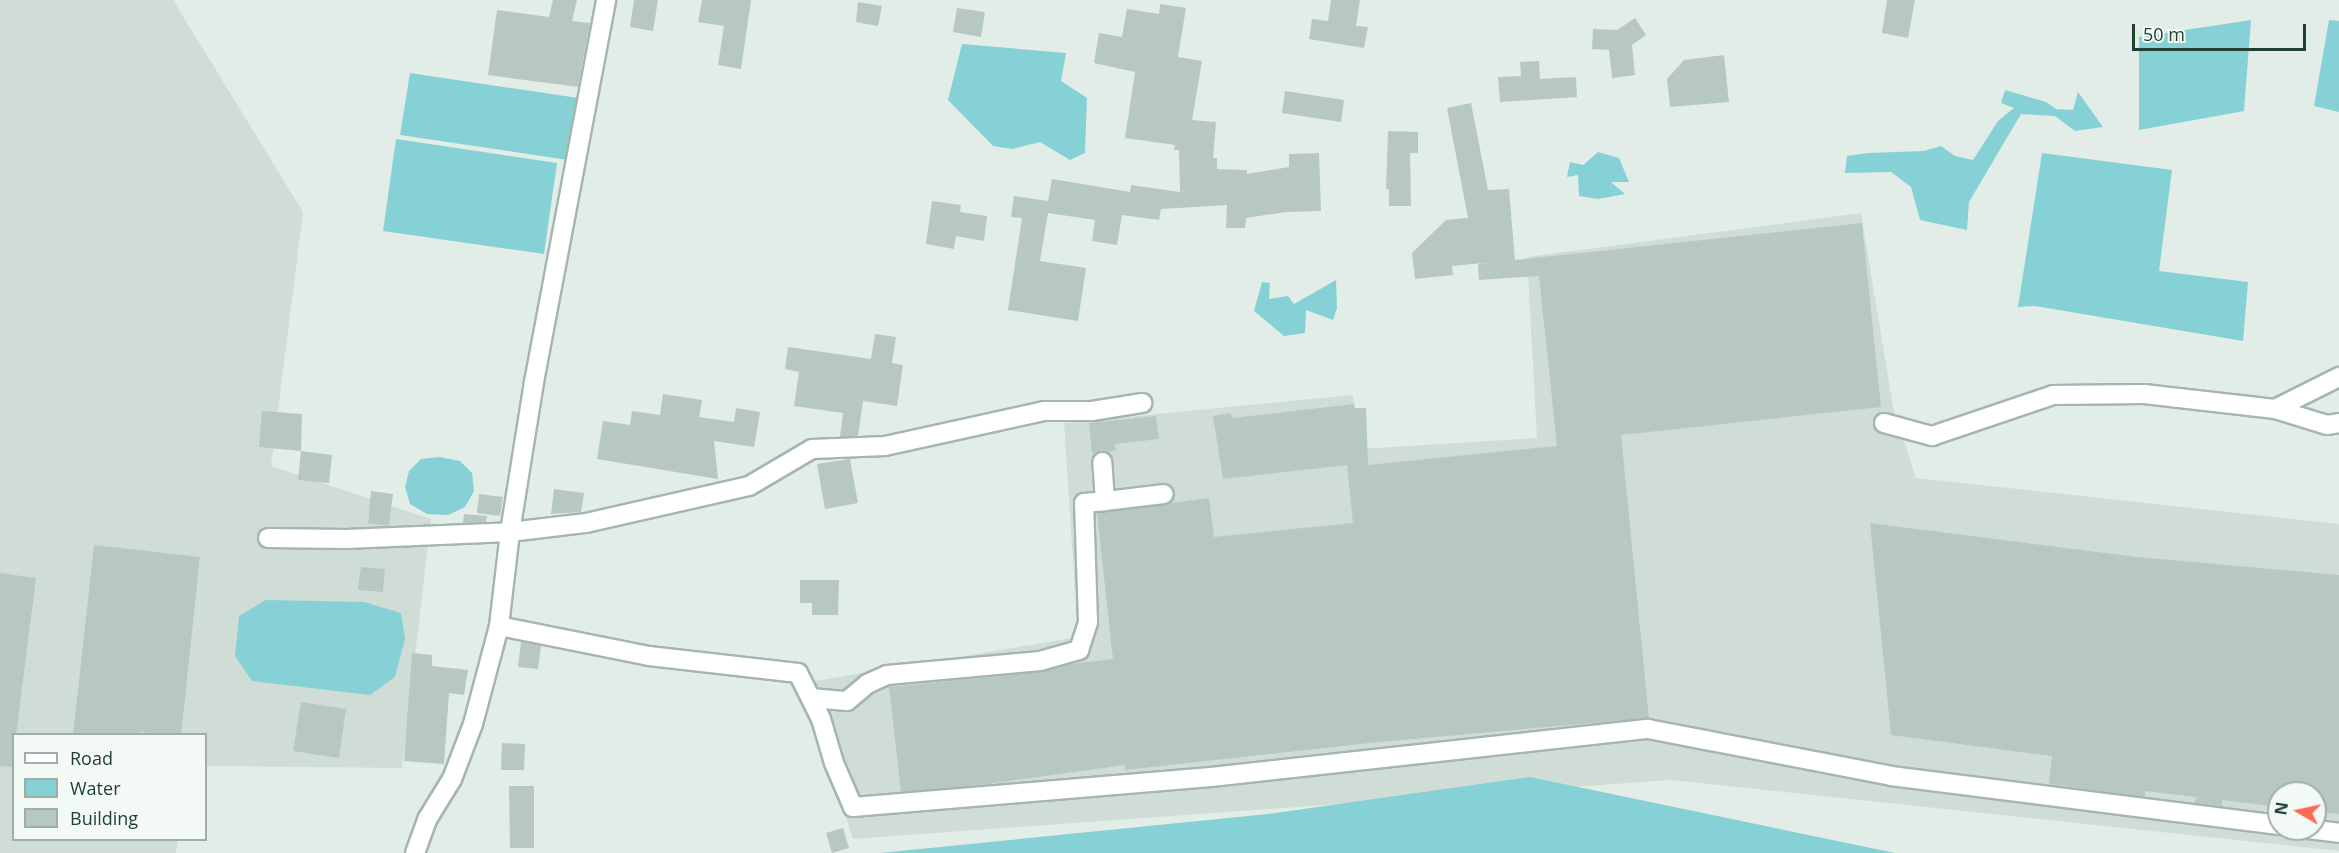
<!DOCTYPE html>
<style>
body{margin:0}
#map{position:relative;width:2339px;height:853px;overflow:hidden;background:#e2ede7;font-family:"Open Sans",sans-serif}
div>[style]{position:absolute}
.built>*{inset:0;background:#d0ddd6}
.water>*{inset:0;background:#86d1d6}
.building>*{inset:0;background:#b7c8c0}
.roads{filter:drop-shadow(2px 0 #a4b6ae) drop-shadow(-2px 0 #a4b6ae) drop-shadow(0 2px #a4b6ae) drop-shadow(0 -2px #a4b6ae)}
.minor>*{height:18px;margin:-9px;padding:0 9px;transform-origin:9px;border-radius:9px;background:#fff}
.secondary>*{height:18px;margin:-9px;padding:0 9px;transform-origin:9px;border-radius:9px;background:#fff}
span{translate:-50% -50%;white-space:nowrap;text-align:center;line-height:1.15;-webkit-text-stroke:4.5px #f3f9f5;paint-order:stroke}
.legend{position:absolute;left:12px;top:733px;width:195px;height:108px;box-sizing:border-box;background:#f3f9f5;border:2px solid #9fafa8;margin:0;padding:8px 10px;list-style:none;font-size:18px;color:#204034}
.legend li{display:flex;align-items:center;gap:12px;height:30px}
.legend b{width:30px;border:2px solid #9fafa8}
.north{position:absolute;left:2267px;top:781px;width:60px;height:60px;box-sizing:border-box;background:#f3f9f5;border:2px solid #9fafa8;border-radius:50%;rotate:279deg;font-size:16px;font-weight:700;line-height:24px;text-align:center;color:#204034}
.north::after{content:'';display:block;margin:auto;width:21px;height:27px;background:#fc6b51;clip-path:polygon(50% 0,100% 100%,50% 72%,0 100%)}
.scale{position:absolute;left:2132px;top:24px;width:174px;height:27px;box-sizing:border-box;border:3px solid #204034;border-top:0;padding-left:8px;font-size:18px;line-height:21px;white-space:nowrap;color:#204034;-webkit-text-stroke:4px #f3f9f5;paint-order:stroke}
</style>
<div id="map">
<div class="built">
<div style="clip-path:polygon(0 0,173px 0,303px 212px,271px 466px,431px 519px,402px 768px,206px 766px,206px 734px,14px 734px,14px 840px,178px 840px,176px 853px,0 853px)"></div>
<div style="clip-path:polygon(evenodd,1861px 213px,1893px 407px,1916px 478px,2339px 524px,2339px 851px,1671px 780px,853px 839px,803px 683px,1078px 637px,1064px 423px,1353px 395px,1360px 449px,1537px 438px,1527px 257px,1861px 213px,2279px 793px,2315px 793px,2315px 829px,2279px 829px,2279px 793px)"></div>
</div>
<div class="water">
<div style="clip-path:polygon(2251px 20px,2244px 111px,2139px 130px,2139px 37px)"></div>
<div style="clip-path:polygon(2329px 20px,2339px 21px,2339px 112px,2314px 106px)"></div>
<div style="clip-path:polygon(962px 44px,1066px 53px,1061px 81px,1087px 98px,1085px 153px,1070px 160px,1040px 142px,1012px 149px,993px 146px,948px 100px)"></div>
<div style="clip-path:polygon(410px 73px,578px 98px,568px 160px,400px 135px)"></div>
<div style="clip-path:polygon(2005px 90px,2046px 102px,2056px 109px,2073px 110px,2078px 92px,2103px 127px,2075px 131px,2055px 116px,2021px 114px,1969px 202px,1967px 230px,1920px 220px,1911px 187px,1891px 172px,1845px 173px,1847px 156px,1868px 153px,1924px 151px,1941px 146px,1955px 156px,1973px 160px,1998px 121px,2014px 108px,2001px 103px)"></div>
<div style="clip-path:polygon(396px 139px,557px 163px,544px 254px,383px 231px)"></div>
<div style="clip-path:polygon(1598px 152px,1619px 158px,1629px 182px,1611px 182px,1625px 194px,1598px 199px,1579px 196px,1578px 175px,1567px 177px,1570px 162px,1583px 165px)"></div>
<div style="clip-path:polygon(2042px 153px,2172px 170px,2159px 271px,2248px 282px,2243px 341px,2035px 306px,2018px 307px)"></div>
<div style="clip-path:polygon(1336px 280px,1337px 308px,1333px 320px,1306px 310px,1305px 333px,1284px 336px,1254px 311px,1262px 282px,1270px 283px,1269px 299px,1288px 296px,1294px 304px)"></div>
<div style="clip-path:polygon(440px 457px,460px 461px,472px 473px,474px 491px,465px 507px,448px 515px,427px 514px,410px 504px,405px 487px,409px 471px,421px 459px)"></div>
<div style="clip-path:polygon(266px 600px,364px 602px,401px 613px,405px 639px,395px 677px,370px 695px,252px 681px,235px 656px,239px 616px)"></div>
<div style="clip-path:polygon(1530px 777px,1895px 853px,880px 853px,1268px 814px)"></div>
</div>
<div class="building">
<div style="clip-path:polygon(553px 0,577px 0,572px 21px,590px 23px,578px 87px,488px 75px,497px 10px,549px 17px)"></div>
<div style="clip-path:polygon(634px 0,658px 0,653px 31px,630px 27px)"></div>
<div style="clip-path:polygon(702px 0,751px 0,741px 69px,718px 65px,724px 26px,698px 22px)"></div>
<div style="clip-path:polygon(1331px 0,1360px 0,1356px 26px,1368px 27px,1364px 48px,1309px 39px,1312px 19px,1328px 21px)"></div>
<div style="clip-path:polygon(1887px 0,1915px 0,1908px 38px,1882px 33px)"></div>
<div style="clip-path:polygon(858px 2px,882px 6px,878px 26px,856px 22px)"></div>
<div style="clip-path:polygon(1160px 4px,1186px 8px,1178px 57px,1202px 61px,1192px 120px,1216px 122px,1213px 158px,1217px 158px,1217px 169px,1247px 170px,1247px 174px,1289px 167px,1289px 154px,1319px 153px,1321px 211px,1286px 212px,1246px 218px,1245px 228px,1226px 228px,1227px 205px,1161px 209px,1159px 220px,1122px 215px,1117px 245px,1092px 241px,1095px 220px,1048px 213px,1040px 261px,1086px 268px,1078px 321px,1008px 310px,1022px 218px,1011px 217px,1014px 196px,1048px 201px,1052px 179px,1130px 192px,1131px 185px,1180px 192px,1179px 150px,1174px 150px,1175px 145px,1125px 138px,1135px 72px,1094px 63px,1099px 33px,1122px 37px,1127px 9px,1159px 14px)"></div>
<div style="clip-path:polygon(957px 8px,985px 12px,981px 37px,953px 32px)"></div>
<div style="clip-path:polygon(1635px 18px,1646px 35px,1632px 45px,1635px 75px,1612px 78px,1609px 50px,1592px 49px,1593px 29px,1617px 30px)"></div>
<div style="clip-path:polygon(1724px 55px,1729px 102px,1670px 107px,1667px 79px,1684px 60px)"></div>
<div style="clip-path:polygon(1539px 61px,1540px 79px,1576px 77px,1577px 97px,1500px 102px,1498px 77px,1521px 76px,1520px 62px)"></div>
<div style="clip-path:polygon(1285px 91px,1344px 100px,1341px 122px,1282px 113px)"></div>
<div style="clip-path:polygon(1471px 103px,1488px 190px,1509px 189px,1515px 260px,1862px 223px,1881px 407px,1621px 435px,1649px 718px,1379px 742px,1125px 770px,1125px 765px,973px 786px,901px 792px,889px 687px,1041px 672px,1071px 664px,1113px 659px,1097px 513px,1209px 498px,1214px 537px,1353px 523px,1347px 465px,1223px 479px,1213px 416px,1231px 413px,1232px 418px,1354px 404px,1355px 408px,1366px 408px,1368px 465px,1557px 446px,1539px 276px,1479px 280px,1478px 264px,1493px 262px,1452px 266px,1453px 275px,1415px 279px,1412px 253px,1446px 220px,1468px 218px,1447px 108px)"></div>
<div style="clip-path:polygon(1388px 131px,1418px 132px,1418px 153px,1410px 153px,1411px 206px,1389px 206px,1389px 189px,1386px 189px)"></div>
<div style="clip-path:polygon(932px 201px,961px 205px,960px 212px,987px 216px,984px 241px,956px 236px,954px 249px,926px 244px)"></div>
<div style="clip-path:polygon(875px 334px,896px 337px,892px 363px,903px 365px,897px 406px,863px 401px,858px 436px,840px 437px,843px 413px,794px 406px,799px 372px,785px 369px,788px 347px,871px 359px)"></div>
<div style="clip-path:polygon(663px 394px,702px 400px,699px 417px,734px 422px,736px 408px,760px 412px,754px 447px,714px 441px,718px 479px,597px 459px,603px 421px,630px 425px,632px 411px,660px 415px)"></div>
<div style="clip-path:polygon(262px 411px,302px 414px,301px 451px,259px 447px)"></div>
<div style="clip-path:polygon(1156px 416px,1159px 439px,1115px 444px,1116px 451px,1092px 453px,1089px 423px)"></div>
<div style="clip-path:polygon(301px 451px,332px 455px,329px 483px,298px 480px)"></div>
<div style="clip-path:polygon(850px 459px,858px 503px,825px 509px,817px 464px)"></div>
<div style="clip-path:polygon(554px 489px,584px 493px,581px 512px,551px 514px)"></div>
<div style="clip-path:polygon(371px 491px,393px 494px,389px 526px,368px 523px)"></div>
<div style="clip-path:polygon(479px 494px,503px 497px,500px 516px,477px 513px)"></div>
<div style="clip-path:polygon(464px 514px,487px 516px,486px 522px,463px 523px)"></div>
<div style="clip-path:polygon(1870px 523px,2137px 557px,2339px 575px,2339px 814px,2315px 811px,2315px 793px,2279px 793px,2279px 807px,2222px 800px,2222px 806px,2195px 803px,2196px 797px,2145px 791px,2145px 797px,2049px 784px,2052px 756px,1891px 735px)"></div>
<div style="clip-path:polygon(94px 545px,200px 557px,181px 735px,139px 732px,139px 735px,73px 735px)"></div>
<div style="clip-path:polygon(361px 567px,385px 569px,383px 592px,358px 590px)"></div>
<div style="clip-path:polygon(0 573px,36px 578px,16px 735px,14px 735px,12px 767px,0 766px)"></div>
<div style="clip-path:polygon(800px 580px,839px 580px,838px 615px,812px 615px,812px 603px,800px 603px)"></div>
<div style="clip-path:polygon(521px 642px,541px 646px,538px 669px,518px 667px)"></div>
<div style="clip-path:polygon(412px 653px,432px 655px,432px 666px,468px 670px,464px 695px,449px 693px,444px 764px,404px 761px)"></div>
<div style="clip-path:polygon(301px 702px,346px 709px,339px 758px,293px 751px)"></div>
<div style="clip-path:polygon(502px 743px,525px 744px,524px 770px,501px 770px)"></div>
<div style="clip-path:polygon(509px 786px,534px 786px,534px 848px,510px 848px)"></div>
<div style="clip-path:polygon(843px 828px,849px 848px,832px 853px,826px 833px)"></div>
</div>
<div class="roads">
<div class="minor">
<div style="left:2275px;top:409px;width:72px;rotate:-26.6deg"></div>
<div style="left:1884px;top:423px;width:50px;rotate:15.2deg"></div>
<div style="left:1932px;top:436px;width:128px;rotate:-18.7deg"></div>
<div style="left:2053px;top:395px;width:91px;rotate:-0.6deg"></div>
<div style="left:2144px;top:394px;width:132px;rotate:6.5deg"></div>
<div style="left:2275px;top:409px;width:54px;rotate:17.1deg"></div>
<div style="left:2327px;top:425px;width:12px;rotate:-9deg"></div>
<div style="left:1105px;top:501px;width:59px;rotate:-6.8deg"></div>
<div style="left:268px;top:538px;width:78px;rotate:0.7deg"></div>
<div style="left:346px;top:539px;width:164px;rotate:-2.4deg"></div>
<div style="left:510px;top:532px;width:77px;rotate:-6.8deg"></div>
<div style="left:586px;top:523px;width:167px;rotate:-12.8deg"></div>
<div style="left:749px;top:486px;width:73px;rotate:-30.4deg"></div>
<div style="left:812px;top:449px;width:73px;rotate:-2.4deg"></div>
<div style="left:885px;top:446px;width:163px;rotate:-12.4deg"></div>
<div style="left:1044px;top:411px;width:48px"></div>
<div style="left:1092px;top:411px;width:51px;rotate:-9.1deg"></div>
<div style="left:499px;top:626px;width:153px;rotate:11.3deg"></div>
<div style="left:649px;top:656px;width:150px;rotate:6.5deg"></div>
<div style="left:798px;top:673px;width:51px;rotate:63.4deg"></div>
<div style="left:821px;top:719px;width:46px;rotate:73.5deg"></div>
<div style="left:834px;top:763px;width:48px;rotate:66.6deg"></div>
<div style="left:853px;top:807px;width:359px;rotate:-4.8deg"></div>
<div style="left:1211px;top:777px;width:440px;rotate:-6.3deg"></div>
<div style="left:1648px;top:729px;width:248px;rotate:10.9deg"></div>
<div style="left:1891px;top:776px;width:391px;rotate:7.2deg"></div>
<div style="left:811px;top:698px;width:36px;rotate:5deg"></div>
<div style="left:847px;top:701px;width:26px;rotate:-40deg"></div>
<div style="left:867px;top:684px;width:22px;rotate:-24deg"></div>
<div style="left:887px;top:675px;width:154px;rotate:-5.2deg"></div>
<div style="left:1040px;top:661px;width:41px;rotate:-15.8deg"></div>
<div style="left:1079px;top:650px;width:29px;rotate:-72deg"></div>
<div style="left:1088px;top:622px;width:119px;rotate:-91.9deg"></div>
<div style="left:1084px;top:503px;width:21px;rotate:-5deg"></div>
<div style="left:1105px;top:501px;width:39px;rotate:-94deg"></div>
<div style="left:2308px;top:829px;width:31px;rotate:7deg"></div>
</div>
<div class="secondary">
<div style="left:415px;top:853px;width:37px;rotate:-70deg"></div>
<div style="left:428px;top:818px;width:46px;rotate:-58.4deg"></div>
<div style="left:452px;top:779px;width:59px;rotate:-69.1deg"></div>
<div style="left:473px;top:724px;width:101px;rotate:-75.1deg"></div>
<div style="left:499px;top:626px;width:95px;rotate:-83.3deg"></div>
<div style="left:510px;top:532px;width:152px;rotate:-80.9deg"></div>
<div style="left:534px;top:382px;width:389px;rotate:-79.3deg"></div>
</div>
</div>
<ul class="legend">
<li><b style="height:8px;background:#fff"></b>Road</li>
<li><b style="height:16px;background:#86d1d6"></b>Water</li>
<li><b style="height:16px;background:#b7c8c0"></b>Building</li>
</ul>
<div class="north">N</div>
<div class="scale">50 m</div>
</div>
